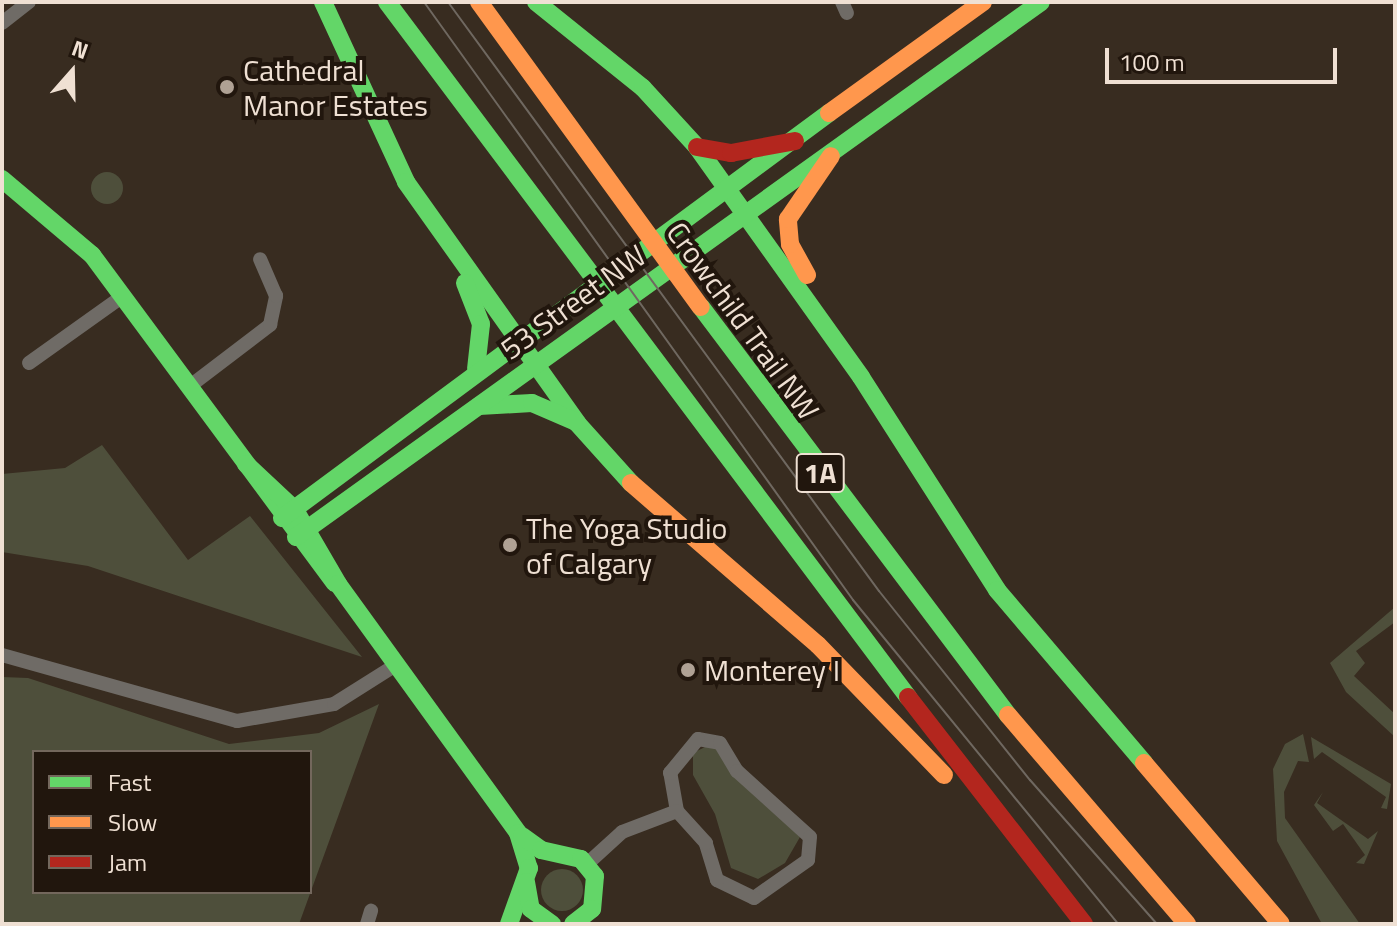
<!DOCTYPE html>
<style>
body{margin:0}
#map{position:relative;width:1397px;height:926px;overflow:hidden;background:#382c20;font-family:"Titillium Web",sans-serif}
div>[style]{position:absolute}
.green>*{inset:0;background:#4e4f3b}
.round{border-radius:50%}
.street>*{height:14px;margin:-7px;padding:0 7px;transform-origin:7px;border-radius:7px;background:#6f6b66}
.fast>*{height:18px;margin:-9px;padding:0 9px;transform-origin:9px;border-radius:9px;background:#63d668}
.slow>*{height:18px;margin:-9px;padding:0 9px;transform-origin:9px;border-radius:9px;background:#ff974d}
.jam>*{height:18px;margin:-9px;padding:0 9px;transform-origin:9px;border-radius:9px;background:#b3261e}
.tram>*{height:2px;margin:-1px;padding:0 1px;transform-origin:1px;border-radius:1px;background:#6f6860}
.dots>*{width:22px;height:22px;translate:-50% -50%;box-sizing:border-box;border:4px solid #21160d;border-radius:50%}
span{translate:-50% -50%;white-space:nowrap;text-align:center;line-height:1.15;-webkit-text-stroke:8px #21160d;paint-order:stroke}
.shield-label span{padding:2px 6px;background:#21160d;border:2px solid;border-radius:6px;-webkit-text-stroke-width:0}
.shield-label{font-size:28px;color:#efe0d3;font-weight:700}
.poi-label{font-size:30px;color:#efe0d3}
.left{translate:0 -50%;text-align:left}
.street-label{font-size:30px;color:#efe0d3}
.frame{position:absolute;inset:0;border:4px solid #efe0d3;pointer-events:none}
.legend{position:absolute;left:32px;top:750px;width:280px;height:144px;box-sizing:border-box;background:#21160d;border:2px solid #73675c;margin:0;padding:10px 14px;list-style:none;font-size:24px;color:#efe0d3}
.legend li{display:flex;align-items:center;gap:16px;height:40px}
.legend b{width:40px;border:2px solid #73675c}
.north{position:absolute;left:32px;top:32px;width:80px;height:80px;-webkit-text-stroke:6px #21160d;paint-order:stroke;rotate:20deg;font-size:22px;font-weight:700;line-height:32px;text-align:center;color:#efe0d3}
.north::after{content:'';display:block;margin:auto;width:28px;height:36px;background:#efe0d3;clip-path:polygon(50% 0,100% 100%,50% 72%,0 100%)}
.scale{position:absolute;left:1105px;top:48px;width:232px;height:36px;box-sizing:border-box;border:4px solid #efe0d3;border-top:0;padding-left:10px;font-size:24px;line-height:28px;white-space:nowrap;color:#efe0d3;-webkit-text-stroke:6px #21160d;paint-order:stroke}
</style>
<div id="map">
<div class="green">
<div class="round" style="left:91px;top:172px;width:32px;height:32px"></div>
<div style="clip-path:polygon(102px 445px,188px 560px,250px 516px,362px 657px,88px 566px,2px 552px,2px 474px,65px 468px)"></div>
<div style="clip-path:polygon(1395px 607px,1395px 622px,1356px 651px,1365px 663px,1354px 676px,1395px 714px,1395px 737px,1346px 692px,1330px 663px)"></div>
<div style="clip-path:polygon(evenodd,2px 677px,28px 678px,229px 744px,319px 733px,379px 704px,299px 924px,2px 924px,2px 677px,34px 752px,310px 752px,310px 892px,34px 892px,34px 752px)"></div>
<div style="clip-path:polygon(1303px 734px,1309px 762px,1298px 761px,1284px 792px,1285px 818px,1360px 924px,1322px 924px,1277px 841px,1273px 769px,1285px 744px)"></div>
<div style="clip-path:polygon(1311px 737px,1391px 784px,1387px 809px,1381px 808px,1386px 797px,1322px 752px,1314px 759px)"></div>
<div style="clip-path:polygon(713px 743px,800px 837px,785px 863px,758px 879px,731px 868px,715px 814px,693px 775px,693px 753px)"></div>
<div style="clip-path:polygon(1323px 792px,1317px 803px,1368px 839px,1378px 831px,1364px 864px,1356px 863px,1365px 855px,1343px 824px,1333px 831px,1314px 805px)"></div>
<div class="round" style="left:541px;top:869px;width:42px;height:42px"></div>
</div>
<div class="street">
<div style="left:842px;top:2px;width:12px;rotate:66deg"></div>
<div style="left:2px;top:23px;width:34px;rotate:-38deg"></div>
<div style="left:29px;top:363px;width:115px;rotate:-35.5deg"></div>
<div style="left:190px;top:386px;width:101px;rotate:-37.3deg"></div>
<div style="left:270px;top:325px;width:30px;rotate:-78deg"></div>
<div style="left:276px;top:296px;width:40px;rotate:-113.4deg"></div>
<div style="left:2px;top:655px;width:244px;rotate:15.7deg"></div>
<div style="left:237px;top:721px;width:98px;rotate:-9.9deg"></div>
<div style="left:334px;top:704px;width:71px;rotate:-32.3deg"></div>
<div style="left:698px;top:739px;width:22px;rotate:10deg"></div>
<div style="left:720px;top:743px;width:33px;rotate:59deg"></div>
<div style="left:737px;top:771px;width:98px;rotate:42.1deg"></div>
<div style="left:810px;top:837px;width:23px;rotate:95deg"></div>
<div style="left:808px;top:860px;width:66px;rotate:144.9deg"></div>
<div style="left:754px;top:898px;width:41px;rotate:-154.1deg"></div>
<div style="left:717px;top:880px;width:39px;rotate:-107deg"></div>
<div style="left:706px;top:843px;width:43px;rotate:-132.2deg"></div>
<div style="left:677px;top:811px;width:39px;rotate:-100deg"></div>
<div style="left:670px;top:773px;width:44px;rotate:-50.5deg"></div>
<div style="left:587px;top:864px;width:47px;rotate:-42.4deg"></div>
<div style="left:622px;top:832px;width:59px;rotate:-20.9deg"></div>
<div style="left:367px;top:924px;width:14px;rotate:-73deg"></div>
</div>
<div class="fast">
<div style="left:323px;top:2px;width:198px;rotate:65.2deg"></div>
<div style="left:406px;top:182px;width:296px;rotate:54.6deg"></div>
<div style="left:577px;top:423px;width:81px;rotate:48deg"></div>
<div style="left:387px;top:2px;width:869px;rotate:53.14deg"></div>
<div style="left:536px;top:2px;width:137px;rotate:38.8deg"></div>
<div style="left:643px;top:88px;width:80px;rotate:47.5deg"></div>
<div style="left:697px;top:147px;width:282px;rotate:54.5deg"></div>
<div style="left:861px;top:377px;width:253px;rotate:57.4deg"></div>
<div style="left:997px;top:590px;width:227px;rotate:49.6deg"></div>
<div style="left:2px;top:179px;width:118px;rotate:40.2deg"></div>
<div style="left:92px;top:255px;width:408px;rotate:53.5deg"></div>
<div style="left:465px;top:283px;width:44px;rotate:68.7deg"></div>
<div style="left:481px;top:324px;width:45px;rotate:96.3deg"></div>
<div style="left:701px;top:307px;width:511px;rotate:53.04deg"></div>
<div style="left:479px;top:406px;width:53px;rotate:-3.2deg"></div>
<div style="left:532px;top:403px;width:46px;rotate:23.2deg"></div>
<div style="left:246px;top:464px;width:67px;rotate:43.2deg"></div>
<div style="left:295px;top:510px;width:86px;rotate:59.8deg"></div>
<div style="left:338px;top:584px;width:307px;rotate:54.1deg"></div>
<div style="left:518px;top:833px;width:37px;rotate:73deg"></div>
<div style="left:529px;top:868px;width:59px;rotate:109.7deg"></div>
<div style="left:282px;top:518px;width:681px;rotate:-36.52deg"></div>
<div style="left:296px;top:537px;width:917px;rotate:-35.68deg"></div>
<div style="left:522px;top:836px;width:24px;rotate:36deg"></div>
<div style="left:541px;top:850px;width:41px;rotate:12.7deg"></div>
<div style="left:581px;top:859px;width:22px;rotate:51deg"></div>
<div style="left:595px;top:876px;width:33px;rotate:95deg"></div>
<div style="left:592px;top:909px;width:24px;rotate:142deg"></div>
<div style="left:526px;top:882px;width:27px;rotate:80deg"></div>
<div style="left:531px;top:909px;width:26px;rotate:36deg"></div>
</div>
<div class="slow">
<div style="left:479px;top:2px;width:377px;rotate:54deg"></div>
<div style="left:829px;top:113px;width:190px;rotate:-35.8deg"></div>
<div style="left:807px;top:275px;width:35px;rotate:-119deg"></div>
<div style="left:790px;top:244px;width:25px;rotate:-95deg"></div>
<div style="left:788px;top:219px;width:76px;rotate:-55.7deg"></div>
<div style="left:631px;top:483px;width:247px;rotate:40.9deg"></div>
<div style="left:818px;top:645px;width:181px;rotate:45.9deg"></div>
<div style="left:1008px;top:715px;width:275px;rotate:49.4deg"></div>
<div style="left:1144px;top:763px;width:211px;rotate:49.6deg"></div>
</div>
<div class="jam">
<div style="left:697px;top:147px;width:35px;rotate:10deg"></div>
<div style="left:731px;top:153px;width:65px;rotate:-10.6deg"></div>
<div style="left:908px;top:697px;width:287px;rotate:52.2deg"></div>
</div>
<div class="tram">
<div style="left:424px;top:2px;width:736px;rotate:54.34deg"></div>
<div style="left:853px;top:600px;width:419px;rotate:50.7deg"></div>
<div style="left:448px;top:2px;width:730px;rotate:53.81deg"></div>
<div style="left:879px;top:591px;width:242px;rotate:51.4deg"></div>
<div style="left:1030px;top:780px;width:192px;rotate:48.6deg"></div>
</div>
<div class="dots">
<div style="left:227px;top:87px;background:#afa194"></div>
<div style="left:510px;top:545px;background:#afa194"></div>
<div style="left:688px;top:670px;background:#afa194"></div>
</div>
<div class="shield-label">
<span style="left:820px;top:473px">1A</span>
</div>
<div class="poi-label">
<span class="left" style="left:243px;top:87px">Cathedral<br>Manor Estates</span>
<span class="left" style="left:526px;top:545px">The Yoga Studio<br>of Calgary</span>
<span class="left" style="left:704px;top:670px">Monterey I</span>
</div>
<div class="street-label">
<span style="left:573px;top:302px;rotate:-36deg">53 Street NW</span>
<span style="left:743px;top:321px;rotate:54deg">Crowchild Trail NW</span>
</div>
<div class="frame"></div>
<ul class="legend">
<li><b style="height:10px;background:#63d668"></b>Fast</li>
<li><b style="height:10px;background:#ff974d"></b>Slow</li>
<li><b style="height:10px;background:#b3261e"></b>Jam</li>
</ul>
<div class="north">N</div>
<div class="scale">100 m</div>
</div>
